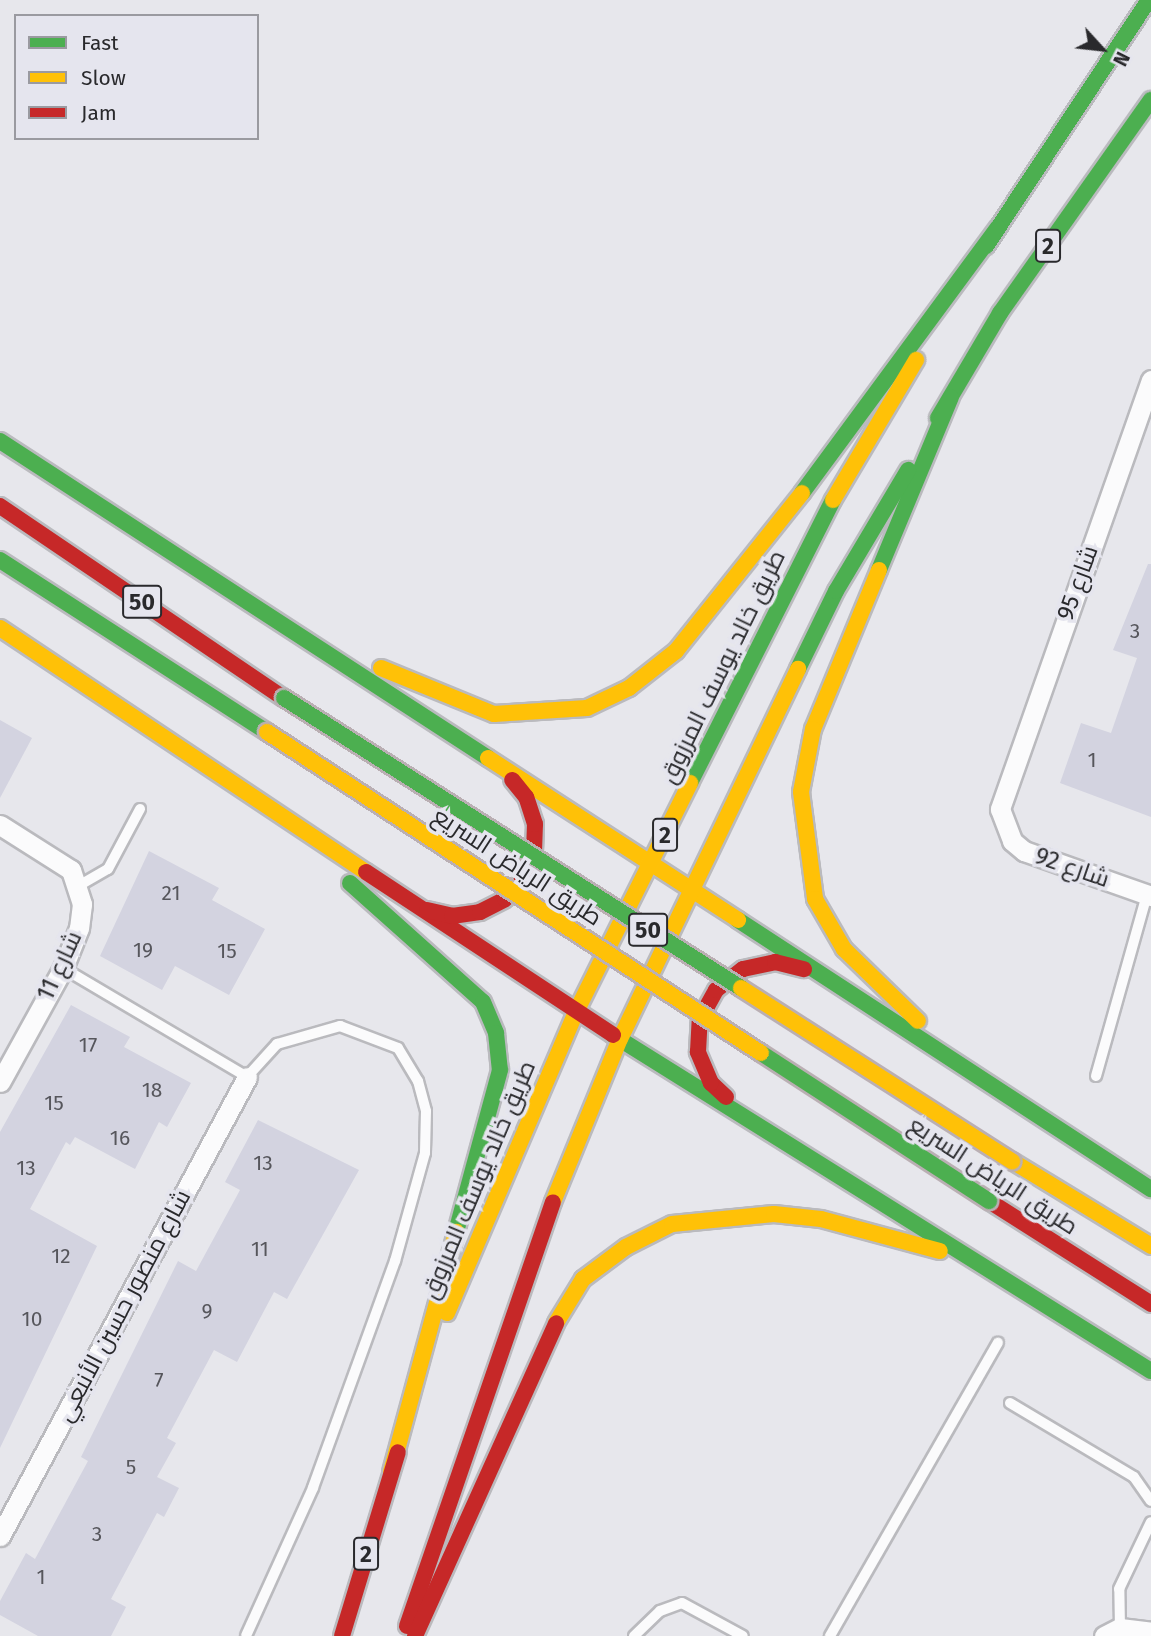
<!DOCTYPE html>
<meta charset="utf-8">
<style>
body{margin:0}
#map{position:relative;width:1151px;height:1636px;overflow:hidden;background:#e7e7ec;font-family:"Fira Sans",Cairo,sans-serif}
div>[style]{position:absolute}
.building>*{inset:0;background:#d3d3e0}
.roads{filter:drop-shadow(2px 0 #bababe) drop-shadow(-2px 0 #bababe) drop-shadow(0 2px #bababe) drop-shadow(0 -2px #bababe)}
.lane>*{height:10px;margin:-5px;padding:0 5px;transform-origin:5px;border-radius:5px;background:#fbfbfc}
.street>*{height:19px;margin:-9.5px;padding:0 9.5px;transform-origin:9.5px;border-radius:9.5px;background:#fbfbfc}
.fast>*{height:16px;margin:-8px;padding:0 8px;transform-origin:8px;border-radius:8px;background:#4caf50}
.slow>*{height:16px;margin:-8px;padding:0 8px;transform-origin:8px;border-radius:8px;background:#ffc107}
.jam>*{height:16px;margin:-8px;padding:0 8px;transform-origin:8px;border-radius:8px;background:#c62828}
.bridges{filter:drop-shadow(2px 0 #baafb3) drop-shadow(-2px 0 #baafb3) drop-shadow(0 2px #baafb3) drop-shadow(0 -2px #baafb3)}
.fast-bridge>*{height:16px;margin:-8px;padding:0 8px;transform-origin:8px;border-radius:8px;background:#4caf50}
.slow-bridge>*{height:16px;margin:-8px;padding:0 8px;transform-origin:8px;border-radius:8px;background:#ffc107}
span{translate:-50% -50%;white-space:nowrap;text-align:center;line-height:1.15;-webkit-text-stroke:7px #e5e5ee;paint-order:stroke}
.number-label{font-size:21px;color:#56565c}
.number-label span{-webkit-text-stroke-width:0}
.shield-label span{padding:2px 5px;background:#e5e5ee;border:2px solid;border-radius:5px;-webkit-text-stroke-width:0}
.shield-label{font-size:23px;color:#29292c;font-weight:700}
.street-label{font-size:24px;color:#29292c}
.legend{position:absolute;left:14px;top:14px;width:245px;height:126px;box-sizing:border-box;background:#e5e5ee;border:2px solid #9a9aa0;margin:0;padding:9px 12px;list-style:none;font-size:21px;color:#29292c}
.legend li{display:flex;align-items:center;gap:14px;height:35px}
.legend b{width:35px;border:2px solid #9a9aa0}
.north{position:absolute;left:1067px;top:14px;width:70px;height:70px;-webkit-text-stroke:5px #e5e5ee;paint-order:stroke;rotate:117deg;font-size:19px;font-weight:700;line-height:28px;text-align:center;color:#29292c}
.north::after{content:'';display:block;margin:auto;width:24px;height:32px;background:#29292c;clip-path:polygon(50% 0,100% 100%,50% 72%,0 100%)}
</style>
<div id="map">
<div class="building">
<div style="clip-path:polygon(1148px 564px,1151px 564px,1151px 817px,1060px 783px,1081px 723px,1111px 733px,1137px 658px,1113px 650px)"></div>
<div style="clip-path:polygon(0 720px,32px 738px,0 798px)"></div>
<div style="clip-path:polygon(149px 851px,219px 888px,212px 900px,265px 929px,229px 995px,175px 966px,162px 990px,100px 956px)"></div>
<div style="clip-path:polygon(71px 1005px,130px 1037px,124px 1047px,191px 1083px,167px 1127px,159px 1122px,135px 1169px,75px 1137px,70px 1145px,66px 1142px,30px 1209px,97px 1246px,0 1448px,0 1132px)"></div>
<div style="clip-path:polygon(258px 1120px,359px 1170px,287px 1299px,274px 1292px,237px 1362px,214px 1350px,167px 1438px,176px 1443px,157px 1477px,179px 1488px,164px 1517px,157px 1513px,111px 1599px,126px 1607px,111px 1636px,38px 1636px,0 1615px,0 1601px,26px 1553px,35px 1559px,88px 1461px,81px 1457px,178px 1261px,196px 1271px,240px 1190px,225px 1182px)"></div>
</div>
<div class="roads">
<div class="lane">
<div style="left:80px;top:885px;width:32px;rotate:-30deg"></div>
<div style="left:108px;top:869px;width:68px;rotate:-61.9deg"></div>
<div style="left:63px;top:968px;width:214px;rotate:30.6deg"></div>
<div style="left:247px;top:1077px;width:45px;rotate:-47.7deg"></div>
<div style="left:277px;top:1044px;width:66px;rotate:-15.9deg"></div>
<div style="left:340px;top:1026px;width:62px;rotate:20.8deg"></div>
<div style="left:398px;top:1048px;width:39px;rotate:59deg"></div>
<div style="left:418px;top:1081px;width:31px;rotate:75deg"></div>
<div style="left:426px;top:1111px;width:42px;rotate:91.4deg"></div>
<div style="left:425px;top:1153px;width:112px;rotate:105.5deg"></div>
<div style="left:395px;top:1261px;width:241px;rotate:109.9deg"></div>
<div style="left:313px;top:1488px;width:162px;rotate:114.4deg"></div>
<div style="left:1096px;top:1076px;width:189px;rotate:-74.3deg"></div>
<div style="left:1010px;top:1403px;width:144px;rotate:30.8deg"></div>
<div style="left:1134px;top:1477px;width:29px;rotate:55deg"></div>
<div style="left:1120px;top:1628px;width:39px;rotate:-91deg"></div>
<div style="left:1119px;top:1589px;width:74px;rotate:-64.5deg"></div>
<div style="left:634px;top:1636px;width:36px;rotate:-44deg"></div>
<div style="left:660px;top:1611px;width:23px;rotate:-20deg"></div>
<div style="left:682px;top:1603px;width:69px;rotate:28.4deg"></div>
<div style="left:830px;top:1636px;width:338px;rotate:-60.2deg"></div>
</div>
<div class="street">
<div style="left:1151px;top:380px;width:455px;rotate:109.4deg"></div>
<div style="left:1000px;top:809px;width:34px;rotate:69deg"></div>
<div style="left:1012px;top:841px;width:16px;rotate:40deg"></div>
<div style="left:1024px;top:851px;width:135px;rotate:19.5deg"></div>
<div style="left:0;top:825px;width:84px;rotate:32.4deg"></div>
<div style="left:71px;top:870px;width:36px;rotate:72deg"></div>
<div style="left:82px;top:904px;width:24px;rotate:97deg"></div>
<div style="left:79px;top:928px;width:43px;rotate:111.8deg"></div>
<div style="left:63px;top:968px;width:130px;rotate:118.9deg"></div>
<div style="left:0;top:1536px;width:521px;rotate:-61.71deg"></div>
<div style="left:1104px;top:1636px;width:18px;rotate:-27deg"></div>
<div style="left:1120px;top:1628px;width:31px;rotate:7deg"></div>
</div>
<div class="fast">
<div style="left:986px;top:246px;width:295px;rotate:-56.5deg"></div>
<div style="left:938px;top:418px;width:122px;rotate:-59.4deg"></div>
<div style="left:1000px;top:313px;width:261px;rotate:-54.7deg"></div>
<div style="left:0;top:441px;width:582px;rotate:33.01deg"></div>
<div style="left:802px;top:493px;width:330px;rotate:-53.6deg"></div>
<div style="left:0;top:560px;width:318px;rotate:32.8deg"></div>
<div style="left:879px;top:570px;width:187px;rotate:-67.4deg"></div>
<div style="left:798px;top:669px;width:87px;rotate:-64deg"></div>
<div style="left:836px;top:591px;width:141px;rotate:-59.2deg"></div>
<div style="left:690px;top:783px;width:317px;rotate:-63.2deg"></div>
<div style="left:350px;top:883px;width:178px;rotate:41.8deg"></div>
<div style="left:483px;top:1002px;width:34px;rotate:67deg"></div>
<div style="left:496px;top:1033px;width:37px;rotate:84deg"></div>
<div style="left:500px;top:1070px;width:168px;rotate:105.2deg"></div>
<div style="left:738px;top:920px;width:493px;rotate:33.1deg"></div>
<div style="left:613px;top:1035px;width:634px;rotate:31.99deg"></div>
</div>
<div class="slow">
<div style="left:833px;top:500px;width:163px;rotate:-59.3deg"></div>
<div style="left:879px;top:570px;width:172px;rotate:112.5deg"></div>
<div style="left:813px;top:729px;width:64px;rotate:100.8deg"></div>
<div style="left:801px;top:792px;width:108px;rotate:82.5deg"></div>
<div style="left:815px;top:899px;width:58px;rotate:59.9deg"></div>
<div style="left:844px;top:949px;width:103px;rotate:44.2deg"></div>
<div style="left:0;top:628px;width:440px;rotate:33.7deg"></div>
<div style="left:381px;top:668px;width:122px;rotate:22.2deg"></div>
<div style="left:494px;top:714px;width:93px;rotate:-3.7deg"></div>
<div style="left:587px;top:708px;width:47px;rotate:-25.5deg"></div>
<div style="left:629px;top:688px;width:60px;rotate:-38.2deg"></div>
<div style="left:676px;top:651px;width:202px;rotate:-51.4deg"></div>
<div style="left:488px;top:758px;width:298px;rotate:32.9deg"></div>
<div style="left:1012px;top:1161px;width:163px;rotate:31.4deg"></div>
<div style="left:553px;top:1202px;width:176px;rotate:-67.7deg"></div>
<div style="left:620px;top:1039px;width:411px;rotate:-64.3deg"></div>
<div style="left:447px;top:1313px;width:327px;rotate:-66.8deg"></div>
<div style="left:576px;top:1012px;width:256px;rotate:-63.5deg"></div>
<div style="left:556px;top:1323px;width:52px;rotate:-58.5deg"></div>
<div style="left:583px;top:1279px;width:54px;rotate:-36.7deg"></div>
<div style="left:626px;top:1247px;width:51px;rotate:-26.6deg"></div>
<div style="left:672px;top:1224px;width:102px;rotate:-5.6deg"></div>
<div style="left:774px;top:1214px;width:47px;rotate:6.1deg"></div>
<div style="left:821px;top:1219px;width:123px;rotate:15.1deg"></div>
<div style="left:391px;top:1472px;width:249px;rotate:-74.8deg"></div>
</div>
<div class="jam">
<div style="left:0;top:506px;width:343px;rotate:34.1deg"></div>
<div style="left:366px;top:872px;width:296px;rotate:33.4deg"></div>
<div style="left:427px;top:910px;width:26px;rotate:13deg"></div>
<div style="left:452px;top:916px;width:28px;rotate:-8deg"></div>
<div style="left:480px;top:912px;width:28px;rotate:-27deg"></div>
<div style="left:505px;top:899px;width:28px;rotate:-46deg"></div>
<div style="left:524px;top:879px;width:29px;rotate:-70deg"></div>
<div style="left:534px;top:852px;width:28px;rotate:-88deg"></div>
<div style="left:535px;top:824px;width:28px;rotate:-108deg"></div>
<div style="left:526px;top:797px;width:22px;rotate:-129deg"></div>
<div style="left:726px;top:1097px;width:21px;rotate:-137deg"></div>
<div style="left:711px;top:1083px;width:34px;rotate:-113deg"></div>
<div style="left:698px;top:1052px;width:33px;rotate:-87deg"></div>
<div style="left:700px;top:1019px;width:33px;rotate:-61deg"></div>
<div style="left:716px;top:990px;width:34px;rotate:-38deg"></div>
<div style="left:743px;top:969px;width:33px;rotate:-12deg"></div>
<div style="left:775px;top:962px;width:30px;rotate:14deg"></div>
<div style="left:989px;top:1201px;width:192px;rotate:32.4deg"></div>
<div style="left:407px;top:1626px;width:448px;rotate:-71deg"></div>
<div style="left:342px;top:1636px;width:192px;rotate:-73.1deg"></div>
<div style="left:415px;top:1636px;width:343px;rotate:-65.7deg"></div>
</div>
</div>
<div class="bridges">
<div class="fast-bridge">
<div style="left:284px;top:698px;width:541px;rotate:32.4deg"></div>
<div style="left:761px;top:1053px;width:272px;rotate:33deg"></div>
</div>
<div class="slow-bridge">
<div style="left:267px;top:732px;width:589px;rotate:33.02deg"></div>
<div style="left:741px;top:988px;width:322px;rotate:32.6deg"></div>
</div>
</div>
<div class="number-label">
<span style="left:1135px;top:631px">3</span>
<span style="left:1092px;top:760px">1</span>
<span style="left:171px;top:893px">21</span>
<span style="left:143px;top:950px">19</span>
<span style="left:227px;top:951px">15</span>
<span style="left:88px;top:1045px">17</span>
<span style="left:152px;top:1090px">18</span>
<span style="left:54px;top:1103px">15</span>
<span style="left:120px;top:1138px">16</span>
<span style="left:263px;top:1163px">13</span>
<span style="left:26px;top:1168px">13</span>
<span style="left:260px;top:1249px">11</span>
<span style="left:61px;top:1256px">12</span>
<span style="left:207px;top:1311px">9</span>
<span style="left:32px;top:1319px">10</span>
<span style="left:159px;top:1380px">7</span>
<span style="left:131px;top:1467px">5</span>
<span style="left:97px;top:1534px">3</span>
<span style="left:41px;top:1577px">1</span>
</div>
<div class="shield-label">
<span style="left:1048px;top:246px">2</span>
<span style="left:142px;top:602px">50</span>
<span style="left:665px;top:835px">2</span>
<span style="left:648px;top:930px">50</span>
<span style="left:366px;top:1554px">2</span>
</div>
<div class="street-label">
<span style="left:1078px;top:583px;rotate:-70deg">شارع 95</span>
<span style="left:723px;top:667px;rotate:-64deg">طريق خالد يوسف المرزوق</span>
<span style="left:517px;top:867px;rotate:33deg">طريق الرياض السريع</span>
<span style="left:1072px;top:868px;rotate:19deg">شارع 92</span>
<span style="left:60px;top:966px;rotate:-65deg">شارع 11</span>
<span style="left:993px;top:1176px;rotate:33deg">طريق الرياض السريع</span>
<span style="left:479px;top:1180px;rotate:-67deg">طريق خالد يوسف المرزوق</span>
<span style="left:124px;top:1306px;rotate:-62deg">شارع منصور حسين الأنبعي</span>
</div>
<ul class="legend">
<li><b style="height:9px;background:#4caf50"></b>Fast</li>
<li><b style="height:9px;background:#ffc107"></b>Slow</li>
<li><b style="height:9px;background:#c62828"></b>Jam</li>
</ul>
<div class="north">N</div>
</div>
